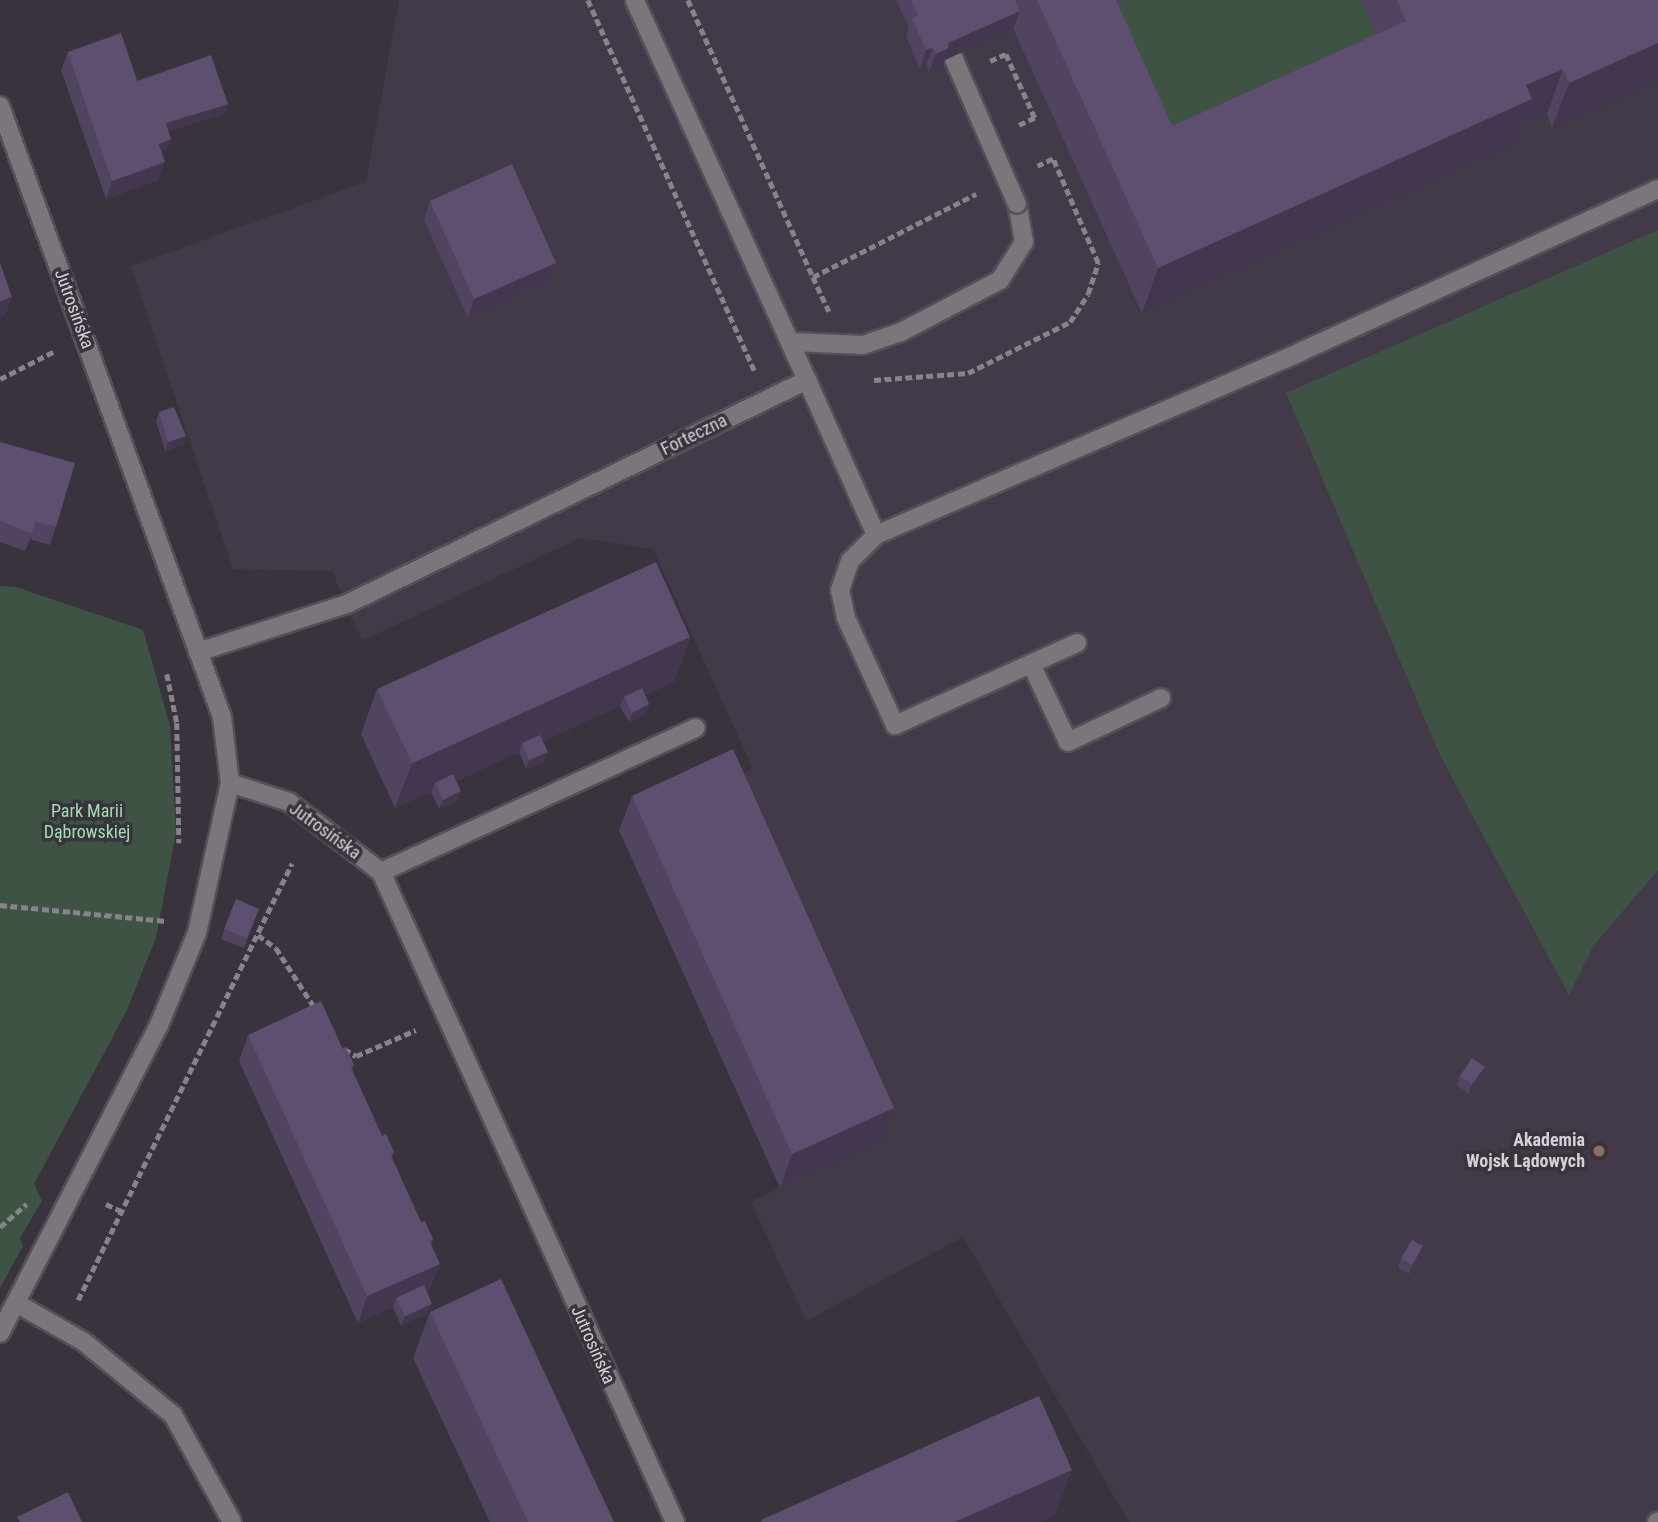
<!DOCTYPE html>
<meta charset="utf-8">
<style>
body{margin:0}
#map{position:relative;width:1658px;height:1522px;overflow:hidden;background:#38333c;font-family:"Roboto Condensed",sans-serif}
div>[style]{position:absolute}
.built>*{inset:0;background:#423a49}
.green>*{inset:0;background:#3f5345}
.path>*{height:4.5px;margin-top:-2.25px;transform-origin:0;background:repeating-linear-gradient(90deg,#87838a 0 7px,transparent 0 10.5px)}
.roads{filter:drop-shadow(2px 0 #544f58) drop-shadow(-2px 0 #544f58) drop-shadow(0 2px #544f58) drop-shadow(0 -2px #544f58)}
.minor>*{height:18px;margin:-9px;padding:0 9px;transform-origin:9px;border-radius:9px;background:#7a767b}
.bridges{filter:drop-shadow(2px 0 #544f58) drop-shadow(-2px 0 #544f58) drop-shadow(0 2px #544f58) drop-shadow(0 -2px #544f58)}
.minor-bridge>*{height:18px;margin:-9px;padding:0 9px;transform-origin:9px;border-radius:9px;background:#7a767b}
.wall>*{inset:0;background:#514460}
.shaded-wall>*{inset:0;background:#42374e}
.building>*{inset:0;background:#5e4f70}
.dots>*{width:19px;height:19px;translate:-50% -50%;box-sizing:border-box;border:4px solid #38333c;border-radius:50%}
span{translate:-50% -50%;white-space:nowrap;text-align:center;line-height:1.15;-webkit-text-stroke:7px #38333c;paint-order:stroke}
.street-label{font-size:18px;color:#d3d0d6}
.park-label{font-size:18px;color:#a1deb3}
.poi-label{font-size:18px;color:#d3d0d6;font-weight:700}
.right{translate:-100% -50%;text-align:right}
</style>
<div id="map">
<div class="built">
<div style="clip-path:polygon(399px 0,1658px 0,1658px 1522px,1129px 1522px,963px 1237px,806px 1321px,751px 1202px,780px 1187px,619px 830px,753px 769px,653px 549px,580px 538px,362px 641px,332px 571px,233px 569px,131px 266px,366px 182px)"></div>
</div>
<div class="green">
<div style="clip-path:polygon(1125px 0,1361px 0,1390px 66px,1156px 171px,1087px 17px)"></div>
<div style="clip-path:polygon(1658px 230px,1658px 870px,1594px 945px,1569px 995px,1441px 757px,1286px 393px)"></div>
<div style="clip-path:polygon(0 586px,16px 587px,143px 630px,170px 726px,176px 833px,156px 938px,126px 1012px,34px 1184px,42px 1201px,20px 1238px,23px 1246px,0 1288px)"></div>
</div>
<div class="path">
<div style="left:588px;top:0;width:406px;rotate:65.8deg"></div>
<div style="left:688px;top:0;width:304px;rotate:65.7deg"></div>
<div style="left:813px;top:277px;width:183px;rotate:-27deg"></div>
<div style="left:990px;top:61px;width:17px;rotate:-24deg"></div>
<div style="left:1006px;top:54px;width:70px;rotate:65.6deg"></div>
<div style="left:1035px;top:118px;width:19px;rotate:155deg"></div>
<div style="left:813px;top:277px;width:38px;rotate:65deg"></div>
<div style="left:0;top:379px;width:62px;rotate:-27deg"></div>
<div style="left:874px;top:380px;width:94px;rotate:-4.3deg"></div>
<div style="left:968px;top:373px;width:114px;rotate:-26.6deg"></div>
<div style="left:1070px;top:322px;width:33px;rotate:-57deg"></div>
<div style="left:1088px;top:294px;width:33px;rotate:-72deg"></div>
<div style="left:1098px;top:263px;width:113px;rotate:-113.4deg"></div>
<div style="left:1053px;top:159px;width:17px;rotate:155deg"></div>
<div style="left:167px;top:674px;width:50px;rotate:78.5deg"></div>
<div style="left:177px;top:723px;width:120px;rotate:89deg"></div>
<div style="left:0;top:905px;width:167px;rotate:5.5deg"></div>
<div style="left:258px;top:935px;width:22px;rotate:36deg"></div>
<div style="left:276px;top:948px;width:72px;rotate:57deg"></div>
<div style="left:344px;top:1049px;width:14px;rotate:30deg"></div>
<div style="left:356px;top:1056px;width:65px;rotate:-23.4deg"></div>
<div style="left:106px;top:1204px;width:19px;rotate:25deg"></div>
<div style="left:0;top:1227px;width:35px;rotate:-41deg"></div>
<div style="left:78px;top:1300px;width:486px;rotate:-63.9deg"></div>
</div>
<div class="roads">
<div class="minor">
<div style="left:0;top:106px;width:650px;rotate:70.03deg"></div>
<div style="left:222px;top:717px;width:66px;rotate:83.1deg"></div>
<div style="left:230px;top:783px;width:62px;rotate:17.9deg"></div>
<div style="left:289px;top:802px;width:116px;rotate:37.3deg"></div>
<div style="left:381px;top:872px;width:713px;rotate:65.66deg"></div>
<div style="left:792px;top:342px;width:71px;rotate:2.4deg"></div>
<div style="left:863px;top:345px;width:40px;rotate:-18.9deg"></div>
<div style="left:901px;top:332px;width:112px;rotate:-27.7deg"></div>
<div style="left:1000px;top:280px;width:45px;rotate:-57.7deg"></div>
<div style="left:1024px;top:242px;width:39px;rotate:-100deg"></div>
<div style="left:807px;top:380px;width:170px;rotate:66deg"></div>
<div style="left:1077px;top:643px;width:200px;rotate:155.7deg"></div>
<div style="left:895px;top:725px;width:118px;rotate:-114.6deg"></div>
<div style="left:846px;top:618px;width:29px;rotate:-102deg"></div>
<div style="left:840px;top:590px;width:31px;rotate:-71deg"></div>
<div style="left:850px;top:561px;width:37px;rotate:-45deg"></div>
<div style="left:876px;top:535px;width:462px;rotate:-23.3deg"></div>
<div style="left:1300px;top:352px;width:393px;rotate:-24.5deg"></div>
<div style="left:198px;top:652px;width:157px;rotate:-17.9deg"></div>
<div style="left:347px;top:604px;width:512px;rotate:-25.96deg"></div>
<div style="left:807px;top:380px;width:417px;rotate:-114.4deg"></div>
<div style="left:1031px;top:664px;width:86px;rotate:64.6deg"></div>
<div style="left:1068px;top:742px;width:103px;rotate:-25.3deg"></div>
<div style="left:381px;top:872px;width:346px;rotate:-24.6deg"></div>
<div style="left:16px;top:1303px;width:78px;rotate:29.8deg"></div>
<div style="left:84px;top:1342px;width:115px;rotate:39.4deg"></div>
<div style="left:173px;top:1415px;width:122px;rotate:61.1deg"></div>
<div style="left:0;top:1333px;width:347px;rotate:-62.7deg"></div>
<div style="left:159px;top:1025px;width:100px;rotate:-67.6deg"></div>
<div style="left:197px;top:933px;width:154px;rotate:-77.6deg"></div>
<div style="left:1657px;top:1522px;width:1px;rotate:-45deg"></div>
</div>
</div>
<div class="bridges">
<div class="minor-bridge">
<div style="left:953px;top:57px;width:160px;rotate:66.5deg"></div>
</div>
</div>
<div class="wall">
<div style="clip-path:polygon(896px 0,1125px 0,1117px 4px,1172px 126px,1376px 34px,1361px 0,1658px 0,1552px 128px,1547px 114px,1522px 125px,1515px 144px,1142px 313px,1013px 28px,945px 60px,942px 66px,929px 72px,926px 65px,920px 69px,906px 36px,909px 27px)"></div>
<div style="clip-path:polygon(68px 52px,137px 81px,228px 104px,225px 114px,168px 131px,171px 139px,167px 149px,161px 151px,158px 180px,106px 199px,61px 70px)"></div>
<div style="clip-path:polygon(430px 201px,549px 281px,468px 318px,424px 220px)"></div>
<div style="clip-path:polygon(159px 412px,186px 436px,183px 445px,165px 451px,156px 421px)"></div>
<div style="clip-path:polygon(0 442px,56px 527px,50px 545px,30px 539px,25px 551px,0 542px)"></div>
<div style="clip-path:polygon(690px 637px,674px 682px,645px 695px,649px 704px,646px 714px,629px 722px,620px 706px,543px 741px,544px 762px,526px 769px,519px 752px,456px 781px,457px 801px,439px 809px,431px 792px,395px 808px,361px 734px,377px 689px)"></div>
<div style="clip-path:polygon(632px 796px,894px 1108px,882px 1142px,780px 1188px,619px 830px)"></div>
<div style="clip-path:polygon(236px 899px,259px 909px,244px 948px,221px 939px)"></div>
<div style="clip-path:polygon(248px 1035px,343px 1048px,354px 1065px,352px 1070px,382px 1136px,394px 1152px,392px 1158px,421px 1222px,433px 1239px,431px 1245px,430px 1290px,427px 1292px,428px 1313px,401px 1326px,393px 1307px,358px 1323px,239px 1061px)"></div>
<div style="clip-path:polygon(1460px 1076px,1481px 1076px,1469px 1094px,1457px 1085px)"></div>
<div style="clip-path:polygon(1419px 1255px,1409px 1274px,1398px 1268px,1401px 1258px)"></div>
<div style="clip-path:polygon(430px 1312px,614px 1522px,490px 1522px,413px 1358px)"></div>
</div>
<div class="shaded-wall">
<div style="clip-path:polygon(1020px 11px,1013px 29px,945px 60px,942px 66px,929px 72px,936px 54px,948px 43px)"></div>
<div style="clip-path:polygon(1658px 43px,1658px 81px,1552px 128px,1569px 83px)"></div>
<div style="clip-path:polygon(933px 47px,926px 65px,920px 69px,926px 50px)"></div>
<div style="clip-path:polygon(1563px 69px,1547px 114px,1522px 125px,1515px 144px,1142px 313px,1158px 268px,1526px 85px)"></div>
<div style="clip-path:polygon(228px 104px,225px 114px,163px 133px,166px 123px)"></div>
<div style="clip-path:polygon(171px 139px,167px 149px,150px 155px,153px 146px)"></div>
<div style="clip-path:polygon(165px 162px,158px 180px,106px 199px,112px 181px)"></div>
<div style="clip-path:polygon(556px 263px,549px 281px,468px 318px,474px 299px)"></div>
<div style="clip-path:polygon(12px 297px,5px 316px,0 318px,0 302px)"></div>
<div style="clip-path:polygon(186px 436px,183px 445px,165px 451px,168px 442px)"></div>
<div style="clip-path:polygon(690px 637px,674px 682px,627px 703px,624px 697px,620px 706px,525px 749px,522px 743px,519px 752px,438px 789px,435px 783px,431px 792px,395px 808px,412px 763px)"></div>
<div style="clip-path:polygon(649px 704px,646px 714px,629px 722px,632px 713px)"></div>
<div style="clip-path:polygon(548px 752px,544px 762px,526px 769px,529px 760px)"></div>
<div style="clip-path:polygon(461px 791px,457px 801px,439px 809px,443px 800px)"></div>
<div style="clip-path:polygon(1485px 1067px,1481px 1076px,1469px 1094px,1472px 1084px)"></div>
<div style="clip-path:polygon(894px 1108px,882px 1142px,780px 1188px,792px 1154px)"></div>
<div style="clip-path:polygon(1423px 1246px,1419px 1255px,1409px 1274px,1412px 1265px)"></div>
<div style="clip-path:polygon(440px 1264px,430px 1290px,399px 1304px,396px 1298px,393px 1307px,358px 1323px,367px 1296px)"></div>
<div style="clip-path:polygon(432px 1304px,428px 1313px,401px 1326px,405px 1316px)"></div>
<div style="clip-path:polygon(1072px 1470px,1055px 1515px,1040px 1522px,955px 1522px)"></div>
</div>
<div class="building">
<div style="clip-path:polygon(911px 0,1015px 0,1020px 11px,948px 43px,949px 48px,936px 54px,933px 47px,926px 50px,912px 18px,918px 15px)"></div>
<div style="clip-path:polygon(1037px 0,1116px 0,1172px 126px,1406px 21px,1397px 0,1658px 0,1658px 43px,1569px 83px,1563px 69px,1526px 85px,1532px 99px,1158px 268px)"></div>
<div style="clip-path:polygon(121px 33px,165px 162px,112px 181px,68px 52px)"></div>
<div style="clip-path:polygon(211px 55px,228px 104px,166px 123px,171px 139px,159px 144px,137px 81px)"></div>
<div style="clip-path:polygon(512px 164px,556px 263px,474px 299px,430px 201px)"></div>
<div style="clip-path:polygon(0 263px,12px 297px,0 302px)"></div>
<div style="clip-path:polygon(174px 407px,186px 436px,168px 442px,159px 412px)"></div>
<div style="clip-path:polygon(0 442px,75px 463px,56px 527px,35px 521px,32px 533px,0 521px)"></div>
<div style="clip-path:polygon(656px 562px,690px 637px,412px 763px,377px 689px)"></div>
<div style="clip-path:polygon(642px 688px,649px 704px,632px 713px,624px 697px)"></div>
<div style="clip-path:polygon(540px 735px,548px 752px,529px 760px,522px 743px)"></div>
<div style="clip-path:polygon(733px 749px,894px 1108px,792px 1154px,632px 796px)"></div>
<div style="clip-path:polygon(453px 774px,461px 791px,443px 800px,435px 783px)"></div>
<div style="clip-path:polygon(236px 899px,259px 909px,247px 938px,224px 929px)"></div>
<div style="clip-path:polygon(321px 1001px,440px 1264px,367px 1296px,248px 1035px)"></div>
<div style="clip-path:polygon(346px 1047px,354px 1065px,351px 1066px,343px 1048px)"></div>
<div style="clip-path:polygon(1472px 1058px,1485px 1067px,1472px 1084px,1460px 1076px)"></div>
<div style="clip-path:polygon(386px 1134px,394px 1152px,390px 1154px,382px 1136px)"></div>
<div style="clip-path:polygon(425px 1221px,433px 1239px,429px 1241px,421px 1222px)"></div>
<div style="clip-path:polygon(1412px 1240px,1423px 1246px,1412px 1265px,1401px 1258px)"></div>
<div style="clip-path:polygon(501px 1279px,614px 1522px,528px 1522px,430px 1312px)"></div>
<div style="clip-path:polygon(424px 1285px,432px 1304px,405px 1316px,396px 1298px)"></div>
<div style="clip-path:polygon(1039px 1396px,1072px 1470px,955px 1522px,762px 1522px,761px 1520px)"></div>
<div style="clip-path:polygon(68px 1492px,82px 1522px,20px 1522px,17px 1517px)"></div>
</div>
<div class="dots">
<div style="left:1599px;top:1151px;background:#8d6e63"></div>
</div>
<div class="street-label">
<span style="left:74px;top:309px;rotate:70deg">Jutrosińska</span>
<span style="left:694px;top:435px;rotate:-26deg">Forteczna</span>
<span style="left:325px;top:831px;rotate:36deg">Jutrosińska</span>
<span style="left:593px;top:1345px;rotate:66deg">Jutrosińska</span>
</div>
<div class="park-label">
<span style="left:87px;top:822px">Park Marii<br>Dąbrowskiej</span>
</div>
<div class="poi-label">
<span class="right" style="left:1585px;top:1151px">Akademia<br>Wojsk Lądowych</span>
</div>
</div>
